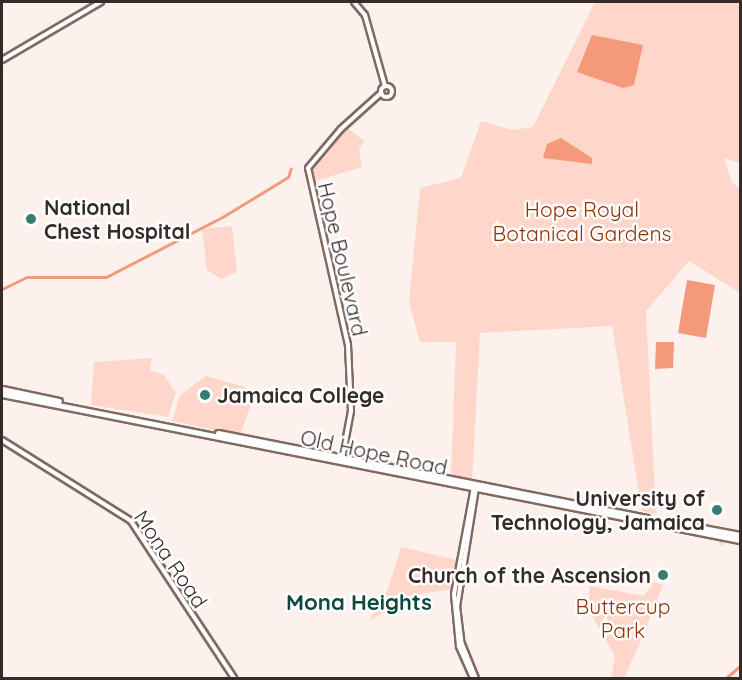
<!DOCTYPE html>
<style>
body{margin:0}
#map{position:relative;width:742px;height:680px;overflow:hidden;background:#fcf1ed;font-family:Quicksand,sans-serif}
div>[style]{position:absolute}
.green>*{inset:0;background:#fed7ca}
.water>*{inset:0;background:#f49a7b}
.canal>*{height:3px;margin:-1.5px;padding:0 1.5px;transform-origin:1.5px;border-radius:1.5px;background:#f49a7b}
.roads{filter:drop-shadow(2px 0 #816a62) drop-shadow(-2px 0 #816a62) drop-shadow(0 2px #816a62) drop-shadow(0 -2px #816a62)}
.minor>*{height:4px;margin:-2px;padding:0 2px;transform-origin:2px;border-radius:2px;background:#fff}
.minor>.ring{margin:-2px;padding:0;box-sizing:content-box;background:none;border:4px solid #fff;border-radius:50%}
.major>*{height:5px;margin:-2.5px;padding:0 2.5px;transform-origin:2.5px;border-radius:2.5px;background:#fff}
.dots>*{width:16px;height:16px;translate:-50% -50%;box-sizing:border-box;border:3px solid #fff;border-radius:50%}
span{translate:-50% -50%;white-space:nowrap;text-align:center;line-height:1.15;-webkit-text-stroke:5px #fff;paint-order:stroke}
.poi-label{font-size:21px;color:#352b28;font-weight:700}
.left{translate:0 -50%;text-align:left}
.right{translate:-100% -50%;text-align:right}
.park-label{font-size:21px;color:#973000}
.street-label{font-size:21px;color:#352b28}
.neighbourhood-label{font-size:22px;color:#0e483f;font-weight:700}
.frame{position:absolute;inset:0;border:3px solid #352b28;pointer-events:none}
</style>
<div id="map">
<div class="green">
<div style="clip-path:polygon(595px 2px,740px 2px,740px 163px,724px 158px,732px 182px,740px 189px,740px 293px,689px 261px,646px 311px,656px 514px,642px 511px,612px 326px,480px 333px,472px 482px,451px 478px,456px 342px,420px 342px,409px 302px,420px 188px,461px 178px,481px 121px,513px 130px,533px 127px)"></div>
<div style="clip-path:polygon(348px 128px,364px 141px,359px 150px,362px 167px,312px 182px,312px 166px)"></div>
<div style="clip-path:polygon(232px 226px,237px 272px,221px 279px,207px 270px,202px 229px)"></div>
<div style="clip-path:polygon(152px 358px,150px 370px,164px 375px,176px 393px,168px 417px,91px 405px,94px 362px)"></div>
<div style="clip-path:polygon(206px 376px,245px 387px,254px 396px,240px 435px,172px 421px,180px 395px)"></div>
<div style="clip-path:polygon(479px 492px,725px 539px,726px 541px,722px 547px,718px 541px)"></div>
<div style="clip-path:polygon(401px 547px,457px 560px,452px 589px,414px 595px,369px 621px,388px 589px)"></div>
<div style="clip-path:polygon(654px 582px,663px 585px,639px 645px,624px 678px,611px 678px,615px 656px,588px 609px,590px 586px,644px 596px)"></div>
</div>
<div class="water">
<div style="clip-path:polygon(592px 35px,643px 45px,634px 85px,623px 88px,577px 72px)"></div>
<div style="clip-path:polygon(561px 138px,592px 158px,592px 164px,543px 158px,547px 144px)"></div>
<div style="clip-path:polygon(687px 280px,715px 285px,706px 338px,678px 333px)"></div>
<div style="clip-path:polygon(656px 342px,674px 342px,673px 368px,655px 369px)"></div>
</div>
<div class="canal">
<div style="left:2px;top:289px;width:28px;rotate:-26deg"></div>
<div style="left:27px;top:277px;width:79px"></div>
<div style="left:106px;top:277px;width:133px;rotate:-27.3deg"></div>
<div style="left:224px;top:216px;width:75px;rotate:-31.4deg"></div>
<div style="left:288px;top:177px;width:9px;rotate:-72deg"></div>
<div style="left:726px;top:678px;width:18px;rotate:-41deg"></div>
</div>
<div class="roads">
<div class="minor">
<div style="left:354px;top:2px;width:17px;rotate:50deg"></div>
<div style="left:365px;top:15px;width:74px;rotate:74.3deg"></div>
<div style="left:2px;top:60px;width:115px;rotate:-30.4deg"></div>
<div class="ring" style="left:380.5px;top:85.5px;width:7px;height:7px"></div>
<div style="left:2px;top:440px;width:152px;rotate:32.1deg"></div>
<div style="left:131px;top:521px;width:188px;rotate:56.7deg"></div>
<div style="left:342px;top:459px;width:49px;rotate:-79.4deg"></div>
<div style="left:351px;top:411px;width:66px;rotate:-92.6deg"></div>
<div style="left:348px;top:345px;width:181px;rotate:-102.7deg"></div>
<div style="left:308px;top:168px;width:51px;rotate:-49.8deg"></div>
<div style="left:341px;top:129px;width:54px;rotate:-42deg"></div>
<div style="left:476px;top:488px;width:120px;rotate:99.1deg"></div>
<div style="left:457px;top:606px;width:38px;rotate:83deg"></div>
<div style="left:462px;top:644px;width:37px;rotate:68deg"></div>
<div style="left:473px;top:678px;width:35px;rotate:-114deg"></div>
<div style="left:459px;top:646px;width:52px;rotate:-95.5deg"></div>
<div style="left:454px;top:594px;width:109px;rotate:-79.4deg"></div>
</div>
<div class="major">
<div style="left:2px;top:389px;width:58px;rotate:11.9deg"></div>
<div style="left:2px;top:394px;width:752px;rotate:11.19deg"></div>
<div style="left:218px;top:433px;width:437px;rotate:11.2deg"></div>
<div style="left:671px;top:522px;width:70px;rotate:10.7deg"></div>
</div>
</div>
<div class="dots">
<div style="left:31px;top:219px;background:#387c70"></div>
<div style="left:205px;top:395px;background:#387c70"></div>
<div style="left:717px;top:510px;background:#387c70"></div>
<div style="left:663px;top:575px;background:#387c70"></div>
</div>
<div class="poi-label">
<span class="left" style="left:44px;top:219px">National<br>Chest Hospital</span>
<span class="left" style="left:217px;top:395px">Jamaica College</span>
<span class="right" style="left:705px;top:510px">University of<br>Technology, Jamaica</span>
<span class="right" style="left:651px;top:575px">Church of the Ascension</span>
</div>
<div class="park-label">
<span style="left:582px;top:221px">Hope Royal<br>Botanical Gardens</span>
<span style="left:623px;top:618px">Buttercup<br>Park</span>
</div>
<div class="street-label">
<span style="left:343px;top:259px;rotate:77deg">Hope Boulevard</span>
<span style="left:374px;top:452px;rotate:12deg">Old Hope Road</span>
<span style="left:171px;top:559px;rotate:56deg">Mona Road</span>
</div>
<div class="neighbourhood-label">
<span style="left:359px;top:603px">Mona Heights</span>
</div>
<div class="frame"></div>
</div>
